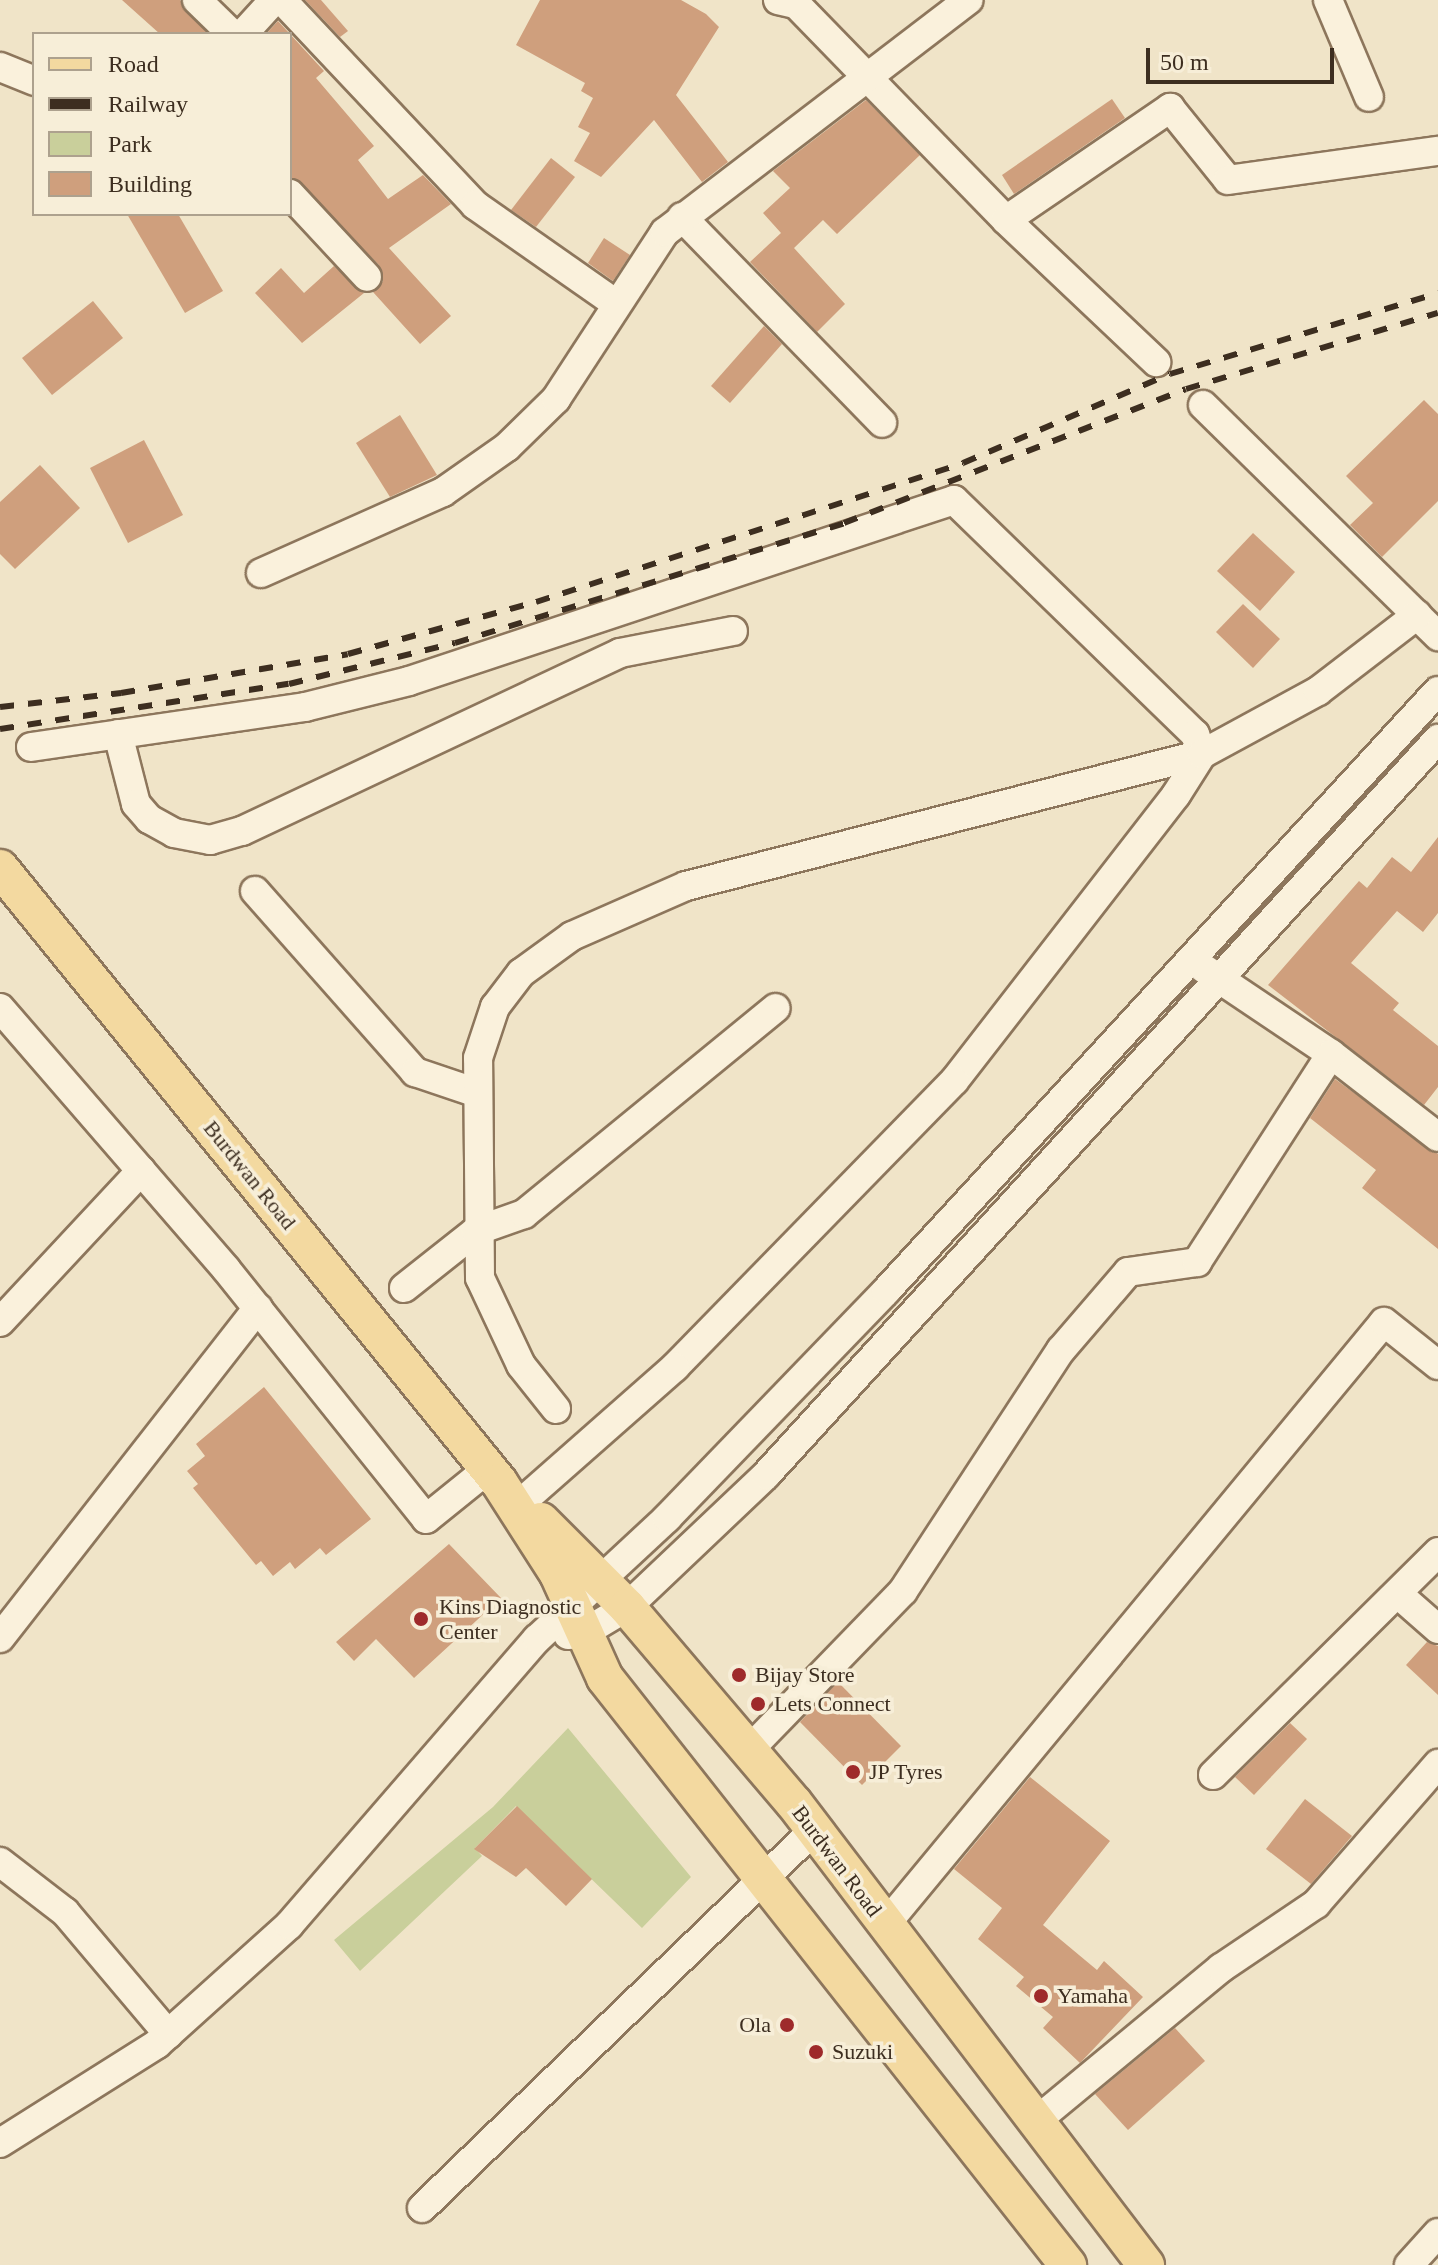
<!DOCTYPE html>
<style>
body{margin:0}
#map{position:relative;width:1438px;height:2265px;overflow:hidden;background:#f0e4c8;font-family:"Times New Roman",serif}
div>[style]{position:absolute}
.green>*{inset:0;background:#c9cf9b}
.building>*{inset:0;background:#cf9f7d}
.roads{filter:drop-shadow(2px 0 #8d765c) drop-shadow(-2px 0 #8d765c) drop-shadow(0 2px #8d765c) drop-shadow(0 -2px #8d765c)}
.minor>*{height:28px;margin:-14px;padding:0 14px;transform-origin:14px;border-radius:14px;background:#faf1dc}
.major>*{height:36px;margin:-18px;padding:0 18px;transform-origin:18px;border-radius:18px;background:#f3d9a0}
.rail>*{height:6px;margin-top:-3px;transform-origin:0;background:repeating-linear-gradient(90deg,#3d2e20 0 14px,transparent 0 28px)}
.dots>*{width:22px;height:22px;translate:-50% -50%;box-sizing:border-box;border:4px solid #f7eed8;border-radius:50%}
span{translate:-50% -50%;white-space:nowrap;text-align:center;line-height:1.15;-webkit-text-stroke:7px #f7eed8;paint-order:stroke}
.street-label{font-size:22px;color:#3d2e20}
.poi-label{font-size:22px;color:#3d2e20}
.left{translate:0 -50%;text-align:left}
.right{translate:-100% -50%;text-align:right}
.legend{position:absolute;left:32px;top:32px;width:260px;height:184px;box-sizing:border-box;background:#f7eed8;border:2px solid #ada18e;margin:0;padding:10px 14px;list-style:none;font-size:24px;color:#3d2e20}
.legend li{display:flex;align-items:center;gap:16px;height:40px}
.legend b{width:40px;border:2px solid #ada18e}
.scale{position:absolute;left:1146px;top:48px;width:188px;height:36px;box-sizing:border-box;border:4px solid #3d2e20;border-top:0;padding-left:10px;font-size:24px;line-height:28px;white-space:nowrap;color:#3d2e20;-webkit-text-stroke:6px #f7eed8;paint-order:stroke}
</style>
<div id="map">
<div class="green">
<div style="clip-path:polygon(568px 1728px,691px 1877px,642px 1928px,516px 1806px,475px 1848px,482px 1856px,360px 1971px,334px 1940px,493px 1807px)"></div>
</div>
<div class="building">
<div style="clip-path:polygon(122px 0,180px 0,208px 34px,160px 34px)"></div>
<div style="clip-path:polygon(305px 0,321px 0,348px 31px,340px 37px)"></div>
<div style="clip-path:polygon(540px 0,681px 0,706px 14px,719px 27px,676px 95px,728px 162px,702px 182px,654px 120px,601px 177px,574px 161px,590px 133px,578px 127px,593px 98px,581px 91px,585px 83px,516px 45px)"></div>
<div style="clip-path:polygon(278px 21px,324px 71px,316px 78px,374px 146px,358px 160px,388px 199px,423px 175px,451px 204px,389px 248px,451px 316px,420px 344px,373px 292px,383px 281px,379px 265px,290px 176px,290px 34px,266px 34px)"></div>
<div style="clip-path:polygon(1112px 99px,1125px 118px,1014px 194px,1002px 175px)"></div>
<div style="clip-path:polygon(866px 100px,920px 155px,837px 234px,823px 220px,794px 248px,845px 304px,817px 332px,750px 262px,781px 233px,763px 213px,790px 188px,773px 171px)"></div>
<div style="clip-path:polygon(551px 158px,575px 177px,536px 227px,511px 210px)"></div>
<div style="clip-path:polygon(127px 214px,178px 214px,223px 291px,185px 313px)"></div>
<div style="clip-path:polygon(604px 238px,630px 255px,613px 281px,588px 263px)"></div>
<div style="clip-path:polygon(334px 266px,364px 293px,302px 343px,255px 293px,281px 268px,304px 293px)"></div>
<div style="clip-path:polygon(93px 301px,123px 338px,52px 395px,22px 358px)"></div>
<div style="clip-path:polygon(764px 326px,782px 344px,730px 403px,711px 386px)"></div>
<div style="clip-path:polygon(1424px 400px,1438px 414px,1438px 501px,1382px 557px,1350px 525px,1373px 503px,1346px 476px)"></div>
<div style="clip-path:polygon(400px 415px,437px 475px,390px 497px,356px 443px)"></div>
<div style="clip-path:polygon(144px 440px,183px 515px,128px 543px,90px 468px)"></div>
<div style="clip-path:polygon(40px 465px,80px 508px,15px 569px,0 554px,0 502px)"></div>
<div style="clip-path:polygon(1253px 533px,1295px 572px,1260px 611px,1217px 571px)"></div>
<div style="clip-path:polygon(1243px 604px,1280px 639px,1253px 668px,1216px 632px)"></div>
<div style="clip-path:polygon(1438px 837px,1438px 913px,1423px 932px,1397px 911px,1351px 963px,1399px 1003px,1393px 1010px,1438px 1046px,1438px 1087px,1424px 1105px,1268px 985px,1359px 881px,1367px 888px,1392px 857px,1411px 872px)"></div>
<div style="clip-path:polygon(1335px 1079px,1438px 1154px,1438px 1249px,1362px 1188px,1376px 1170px,1310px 1118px)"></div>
<div style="clip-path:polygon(264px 1387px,371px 1519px,326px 1555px,320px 1548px,295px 1569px,290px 1562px,273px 1576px,261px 1561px,256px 1565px,193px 1488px,198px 1484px,187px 1471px,205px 1456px,196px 1444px)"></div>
<div style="clip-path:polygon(449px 1544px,501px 1598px,414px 1678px,376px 1639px,354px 1661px,336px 1642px)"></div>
<div style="clip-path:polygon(1427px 1642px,1438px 1646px,1438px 1695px,1406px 1665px)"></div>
<div style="clip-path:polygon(838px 1682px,901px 1746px,862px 1785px,800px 1722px)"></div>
<div style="clip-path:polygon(1290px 1723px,1307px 1739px,1254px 1795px,1235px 1777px)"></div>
<div style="clip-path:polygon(1030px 1777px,1110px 1841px,1043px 1925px,1097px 1970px,1104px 1961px,1143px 1997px,1080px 2063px,1043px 2028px,1053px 2017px,1016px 1986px,1024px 1977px,978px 1939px,1002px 1908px,954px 1869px)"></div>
<div style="clip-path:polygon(1305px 1799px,1352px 1836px,1311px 1884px,1266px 1849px)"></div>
<div style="clip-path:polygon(517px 1806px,592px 1879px,566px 1906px,526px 1868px,516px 1877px,474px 1849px)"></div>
<div style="clip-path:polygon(1175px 2028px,1205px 2061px,1128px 2130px,1095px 2094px)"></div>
</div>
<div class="roads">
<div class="minor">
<div style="left:197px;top:0;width:49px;rotate:44.2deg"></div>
<div style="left:282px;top:0;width:282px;rotate:46.7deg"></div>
<div style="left:475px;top:205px;width:171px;rotate:35deg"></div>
<div style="left:778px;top:0;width:18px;rotate:13deg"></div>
<div style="left:796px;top:4px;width:301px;rotate:45.8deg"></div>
<div style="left:1006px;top:220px;width:207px;rotate:43.4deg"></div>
<div style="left:1328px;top:0;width:105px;rotate:67.1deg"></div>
<div style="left:243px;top:34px;width:46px;rotate:-47.6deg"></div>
<div style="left:0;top:67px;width:37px;rotate:22deg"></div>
<div style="left:290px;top:194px;width:113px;rotate:47.1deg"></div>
<div style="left:682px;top:217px;width:287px;rotate:45.8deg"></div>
<div style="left:1006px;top:220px;width:199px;rotate:-34.3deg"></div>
<div style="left:1170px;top:108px;width:92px;rotate:51.1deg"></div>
<div style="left:1228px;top:180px;width:212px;rotate:-7.9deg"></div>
<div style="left:1203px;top:405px;width:330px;rotate:44.5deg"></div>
<div style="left:261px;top:573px;width:199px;rotate:-24deg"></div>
<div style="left:443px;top:492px;width:78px;rotate:-35.1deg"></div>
<div style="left:507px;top:447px;width:69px;rotate:-44.4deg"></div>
<div style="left:556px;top:399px;width:199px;rotate:-56.9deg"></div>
<div style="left:665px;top:232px;width:382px;rotate:-37.4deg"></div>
<div style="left:118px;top:734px;width:72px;rotate:75.6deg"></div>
<div style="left:136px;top:804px;width:20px;rotate:49deg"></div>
<div style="left:149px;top:819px;width:29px;rotate:29deg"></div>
<div style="left:174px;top:833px;width:37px;rotate:11deg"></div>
<div style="left:210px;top:840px;width:33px;rotate:-16deg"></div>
<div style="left:242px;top:831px;width:418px;rotate:-25.2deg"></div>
<div style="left:620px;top:653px;width:115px;rotate:-11deg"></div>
<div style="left:31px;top:747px;width:277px;rotate:-8.3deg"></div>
<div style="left:305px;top:707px;width:107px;rotate:-14deg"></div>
<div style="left:409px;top:681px;width:574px;rotate:-18.37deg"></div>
<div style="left:954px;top:500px;width:336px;rotate:44.2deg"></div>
<div style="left:1195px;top:734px;width:21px;rotate:71deg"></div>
<div style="left:1202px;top:754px;width:49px;rotate:122.4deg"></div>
<div style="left:1176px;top:795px;width:362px;rotate:127.8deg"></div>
<div style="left:954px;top:1081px;width:400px;rotate:134.3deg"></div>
<div style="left:675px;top:1367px;width:205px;rotate:138.6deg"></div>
<div style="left:255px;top:891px;width:242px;rotate:48.5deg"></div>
<div style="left:415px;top:1072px;width:65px;rotate:18.7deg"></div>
<div style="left:1203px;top:968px;width:154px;rotate:33.9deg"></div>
<div style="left:1331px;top:1054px;width:135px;rotate:37.8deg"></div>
<div style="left:0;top:1008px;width:345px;rotate:49.1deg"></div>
<div style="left:226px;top:1269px;width:320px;rotate:51.3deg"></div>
<div style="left:426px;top:1519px;width:80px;rotate:-38.9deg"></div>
<div style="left:404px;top:1288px;width:92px;rotate:-38.4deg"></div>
<div style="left:476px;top:1231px;width:51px;rotate:-19.5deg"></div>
<div style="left:524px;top:1214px;width:325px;rotate:-39.3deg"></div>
<div style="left:0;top:1322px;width:207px;rotate:-47deg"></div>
<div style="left:556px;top:1409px;width:56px;rotate:-128.5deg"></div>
<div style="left:521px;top:1365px;width:96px;rotate:-115.2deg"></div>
<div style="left:480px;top:1278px;width:220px;rotate:-90.5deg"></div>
<div style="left:478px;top:1058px;width:54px;rotate:-71.6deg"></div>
<div style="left:495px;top:1007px;width:43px;rotate:-52.6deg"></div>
<div style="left:521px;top:973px;width:63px;rotate:-36deg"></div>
<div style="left:572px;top:936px;width:124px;rotate:-23.7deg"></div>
<div style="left:686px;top:886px;width:533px;rotate:-14.35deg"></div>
<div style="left:1202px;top:754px;width:132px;rotate:-28.5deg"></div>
<div style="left:1318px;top:691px;width:125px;rotate:-37.5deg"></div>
<div style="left:1398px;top:1594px;width:53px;rotate:41.2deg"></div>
<div style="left:568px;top:1635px;width:14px;rotate:-4deg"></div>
<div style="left:582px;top:1634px;width:52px;rotate:-31deg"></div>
<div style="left:627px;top:1607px;width:192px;rotate:-43.5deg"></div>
<div style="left:766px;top:1475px;width:997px;rotate:-47.6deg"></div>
<div style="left:0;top:1638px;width:419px;rotate:-52deg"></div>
<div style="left:749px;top:1750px;width:221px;rotate:-45.9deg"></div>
<div style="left:903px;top:1591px;width:288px;rotate:-56.8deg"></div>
<div style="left:1061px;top:1350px;width:103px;rotate:-49.3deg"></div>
<div style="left:1128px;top:1272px;width:70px;rotate:-8.2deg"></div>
<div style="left:1197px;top:1262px;width:247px;rotate:-57.2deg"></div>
<div style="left:1213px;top:1775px;width:317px;rotate:-44.7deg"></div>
<div style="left:0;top:1862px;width:82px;rotate:37.6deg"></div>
<div style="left:65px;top:1912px;width:160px;rotate:49.8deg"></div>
<div style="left:886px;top:1924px;width:781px;rotate:-50.4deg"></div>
<div style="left:1384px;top:1322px;width:69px;rotate:38.5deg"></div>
<div style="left:1036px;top:2121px;width:240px;rotate:-39.6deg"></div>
<div style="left:1221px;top:1968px;width:115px;rotate:-34deg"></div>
<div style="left:1316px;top:1904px;width:186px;rotate:-48.9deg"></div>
<div style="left:0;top:2143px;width:186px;rotate:-32.2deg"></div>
<div style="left:157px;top:2044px;width:178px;rotate:-42deg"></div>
<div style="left:289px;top:1925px;width:379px;rotate:-49.1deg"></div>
<div style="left:537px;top:1639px;width:178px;rotate:-42.9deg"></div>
<div style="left:667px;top:1518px;width:315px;rotate:-46deg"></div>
<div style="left:886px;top:1291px;width:815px;rotate:-47.39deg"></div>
<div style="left:422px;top:2208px;width:545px;rotate:-43.96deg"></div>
<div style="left:1409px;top:2265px;width:43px;rotate:-47.8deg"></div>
</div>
<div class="major">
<div style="left:0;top:868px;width:791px;rotate:50.9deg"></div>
<div style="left:499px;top:1482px;width:109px;rotate:57.3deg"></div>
<div style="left:558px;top:1574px;width:114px;rotate:65.7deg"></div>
<div style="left:605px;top:1678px;width:748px;rotate:51.74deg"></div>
<div style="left:541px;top:1521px;width:122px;rotate:45deg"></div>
<div style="left:627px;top:1607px;width:257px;rotate:49.6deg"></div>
<div style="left:794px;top:1803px;width:581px;rotate:52.7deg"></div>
</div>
</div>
<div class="rail">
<div style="left:0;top:707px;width:122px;rotate:-6.6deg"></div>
<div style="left:121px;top:693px;width:230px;rotate:-9.7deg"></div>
<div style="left:348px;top:654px;width:195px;rotate:-15.5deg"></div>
<div style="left:536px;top:602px;width:449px;rotate:-18deg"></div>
<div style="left:963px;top:463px;width:225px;rotate:-23.3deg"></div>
<div style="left:1170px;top:374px;width:280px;rotate:-16.8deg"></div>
<div style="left:0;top:729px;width:292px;rotate:-8.9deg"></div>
<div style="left:289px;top:684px;width:171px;rotate:-13.9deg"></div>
<div style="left:455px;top:643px;width:407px;rotate:-17.1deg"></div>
<div style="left:844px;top:523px;width:367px;rotate:-21.4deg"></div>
<div style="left:1186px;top:389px;width:263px;rotate:-16.8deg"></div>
</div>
<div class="dots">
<div style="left:421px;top:1619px;background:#9e2a2b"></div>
<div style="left:739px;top:1675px;background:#9e2a2b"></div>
<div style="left:758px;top:1704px;background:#9e2a2b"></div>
<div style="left:853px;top:1772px;background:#9e2a2b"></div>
<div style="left:1041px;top:1996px;background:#9e2a2b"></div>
<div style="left:787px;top:2025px;background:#9e2a2b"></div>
<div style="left:816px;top:2052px;background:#9e2a2b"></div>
</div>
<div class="street-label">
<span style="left:250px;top:1175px;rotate:51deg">Burdwan Road</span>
<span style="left:837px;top:1861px;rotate:53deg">Burdwan Road</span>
</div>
<div class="poi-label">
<span class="left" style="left:439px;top:1619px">Kins Diagnostic<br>Center</span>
<span class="left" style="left:755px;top:1675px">Bijay Store</span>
<span class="left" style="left:774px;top:1704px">Lets Connect</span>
<span class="left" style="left:869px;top:1772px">JP Tyres</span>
<span class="left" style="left:1057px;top:1996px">Yamaha</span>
<span class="right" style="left:771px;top:2025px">Ola</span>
<span class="left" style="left:832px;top:2052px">Suzuki</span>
</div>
<ul class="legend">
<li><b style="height:10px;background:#f3d9a0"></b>Road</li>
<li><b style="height:10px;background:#3d2e20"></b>Railway</li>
<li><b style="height:22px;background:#c9cf9b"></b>Park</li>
<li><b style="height:22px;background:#cf9f7d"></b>Building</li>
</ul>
<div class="scale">50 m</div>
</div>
